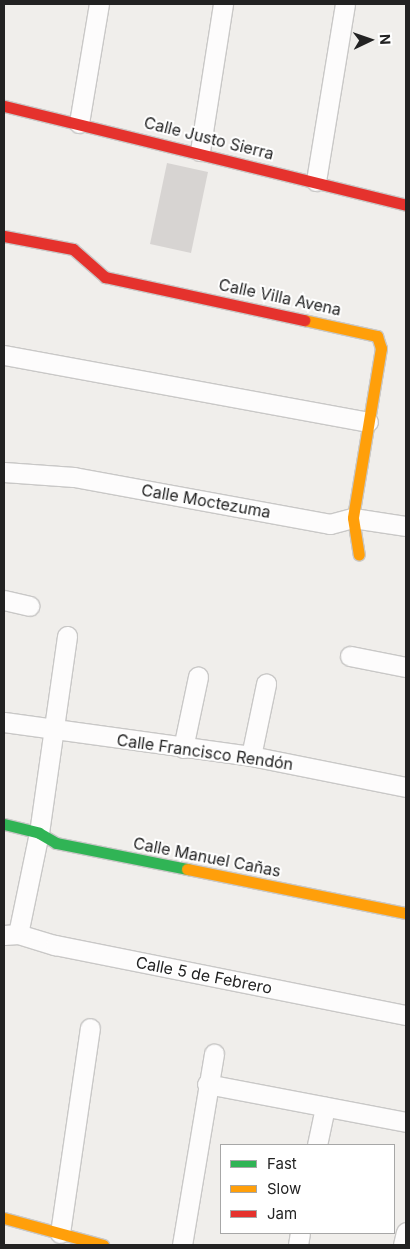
<!DOCTYPE html>
<meta charset="utf-8">
<style>
body{margin:0}
#map{position:relative;width:410px;height:1249px;overflow:hidden;background:#f0eeeb;font-family:Inter,sans-serif}
div>[style]{position:absolute}
.building>*{inset:0;background:#d7d4d2}
.roads{filter:drop-shadow(1px 0 #c9c8c7) drop-shadow(-1px 0 #c9c8c7) drop-shadow(0 1px #c9c8c7) drop-shadow(0 -1px #c9c8c7)}
.street>*{height:19px;margin:-9.5px;padding:0 9.5px;transform-origin:9.5px;border-radius:9.5px;background:#fdfcfc}
.fast>*{height:11px;margin:-5.5px;padding:0 5.5px;transform-origin:5.5px;border-radius:5.5px;background:#30b455}
.slow>*{height:11px;margin:-5.5px;padding:0 5.5px;transform-origin:5.5px;border-radius:5.5px;background:#ff9f0a}
.jam>*{height:11px;margin:-5.5px;padding:0 5.5px;transform-origin:5.5px;border-radius:5.5px;background:#e5322d}
span{translate:-50% -50%;white-space:nowrap;text-align:center;line-height:1.15;-webkit-text-stroke:4px #fff;paint-order:stroke}
.street-label{font-size:16px;color:#222}
.frame{position:absolute;inset:0;border:5px solid #222;pointer-events:none}
.legend{position:absolute;left:220px;top:1144px;width:175px;height:90px;box-sizing:border-box;background:#fff;border:1px solid #a7a7a7;margin:0;padding:6px 9px;list-style:none;font-size:15px;color:#222}
.legend li{display:flex;align-items:center;gap:10px;height:25px}
.legend b{width:25px;border:1px solid #a7a7a7}
.north{position:absolute;left:345px;top:15px;width:50px;height:50px;-webkit-text-stroke:4px #fff;paint-order:stroke;rotate:87deg;font-size:14px;font-weight:700;line-height:20px;text-align:center;color:#222}
.north::after{content:'';display:block;margin:auto;width:18px;height:22px;background:#222;clip-path:polygon(50% 0,100% 100%,50% 72%,0 100%)}
</style>
<div id="map">
<div class="building">
<div style="clip-path:polygon(167px 163px,208px 172px,191px 253px,150px 244px)"></div>
</div>
<div class="roads">
<div class="street">
<div style="left:79px;top:123px;width:121px;rotate:-80.5deg"></div>
<div style="left:200px;top:151px;width:149px;rotate:-81.1deg"></div>
<div style="left:316px;top:181px;width:179px;rotate:-80.7deg"></div>
<div style="left:4px;top:355px;width:370px;rotate:10.4deg"></div>
<div style="left:4px;top:472px;width:70px;rotate:4.1deg"></div>
<div style="left:74px;top:477px;width:260px;rotate:10.4deg"></div>
<div style="left:330px;top:524px;width:24px;rotate:-15deg"></div>
<div style="left:353px;top:518px;width:54px;rotate:8.6deg"></div>
<div style="left:4px;top:600px;width:26px;rotate:13deg"></div>
<div style="left:350px;top:656px;width:57px;rotate:11.1deg"></div>
<div style="left:4px;top:722px;width:249px;rotate:7.8deg"></div>
<div style="left:251px;top:756px;width:158px;rotate:11.3deg"></div>
<div style="left:183px;top:748px;width:73px;rotate:-78.1deg"></div>
<div style="left:251px;top:756px;width:74px;rotate:-78.2deg"></div>
<div style="left:18px;top:934px;width:103px;rotate:-78.3deg"></div>
<div style="left:39px;top:833px;width:199px;rotate:-81.9deg"></div>
<div style="left:4px;top:935px;width:14px;rotate:-4deg"></div>
<div style="left:18px;top:934px;width:39px;rotate:17deg"></div>
<div style="left:55px;top:945px;width:358px;rotate:11.3deg"></div>
<div style="left:207px;top:1084px;width:203px;rotate:10.8deg"></div>
<div style="left:317px;top:1145px;width:39px;rotate:-78deg"></div>
<div style="left:60px;top:1233px;width:207px;rotate:-81.7deg"></div>
<div style="left:182px;top:1245px;width:194px;rotate:-80.5deg"></div>
<div style="left:298px;top:1245px;width:12px;rotate:-81deg"></div>
<div style="left:403px;top:1245px;width:13px;rotate:-77deg"></div>
</div>
<div class="fast">
<div style="left:4px;top:824px;width:36px;rotate:14deg"></div>
<div style="left:39px;top:833px;width:20px;rotate:30deg"></div>
<div style="left:56px;top:843px;width:134px;rotate:11.2deg"></div>
</div>
<div class="slow">
<div style="left:304px;top:320px;width:75px;rotate:12.4deg"></div>
<div style="left:377px;top:336px;width:13px;rotate:72deg"></div>
<div style="left:381px;top:348px;width:172px;rotate:99.4deg"></div>
<div style="left:353px;top:518px;width:37px;rotate:81deg"></div>
<div style="left:187px;top:869px;width:223px;rotate:11.4deg"></div>
<div style="left:4px;top:1218px;width:103px;rotate:15.3deg"></div>
</div>
<div class="jam">
<div style="left:4px;top:106px;width:414px;rotate:13.8deg"></div>
<div style="left:4px;top:236px;width:70px;rotate:10.7deg"></div>
<div style="left:73px;top:249px;width:43px;rotate:41.2deg"></div>
<div style="left:105px;top:277px;width:204px;rotate:12.2deg"></div>
</div>
</div>
<div class="street-label">
<span style="left:209px;top:138px;rotate:14deg">Calle Justo Sierra</span>
<span style="left:280px;top:297px;rotate:12deg">Calle Villa Avena</span>
<span style="left:206px;top:501px;rotate:10deg">Calle Moctezuma</span>
<span style="left:205px;top:752px;rotate:8deg">Calle Francisco Rendón</span>
<span style="left:207px;top:857px;rotate:11deg">Calle Manuel Cañas</span>
<span style="left:204px;top:975px;rotate:11deg">Calle 5 de Febrero</span>
</div>
<div class="frame"></div>
<ul class="legend">
<li><b style="height:6px;background:#30b455"></b>Fast</li>
<li><b style="height:6px;background:#ff9f0a"></b>Slow</li>
<li><b style="height:6px;background:#e5322d"></b>Jam</li>
</ul>
<div class="north">N</div>
</div>
